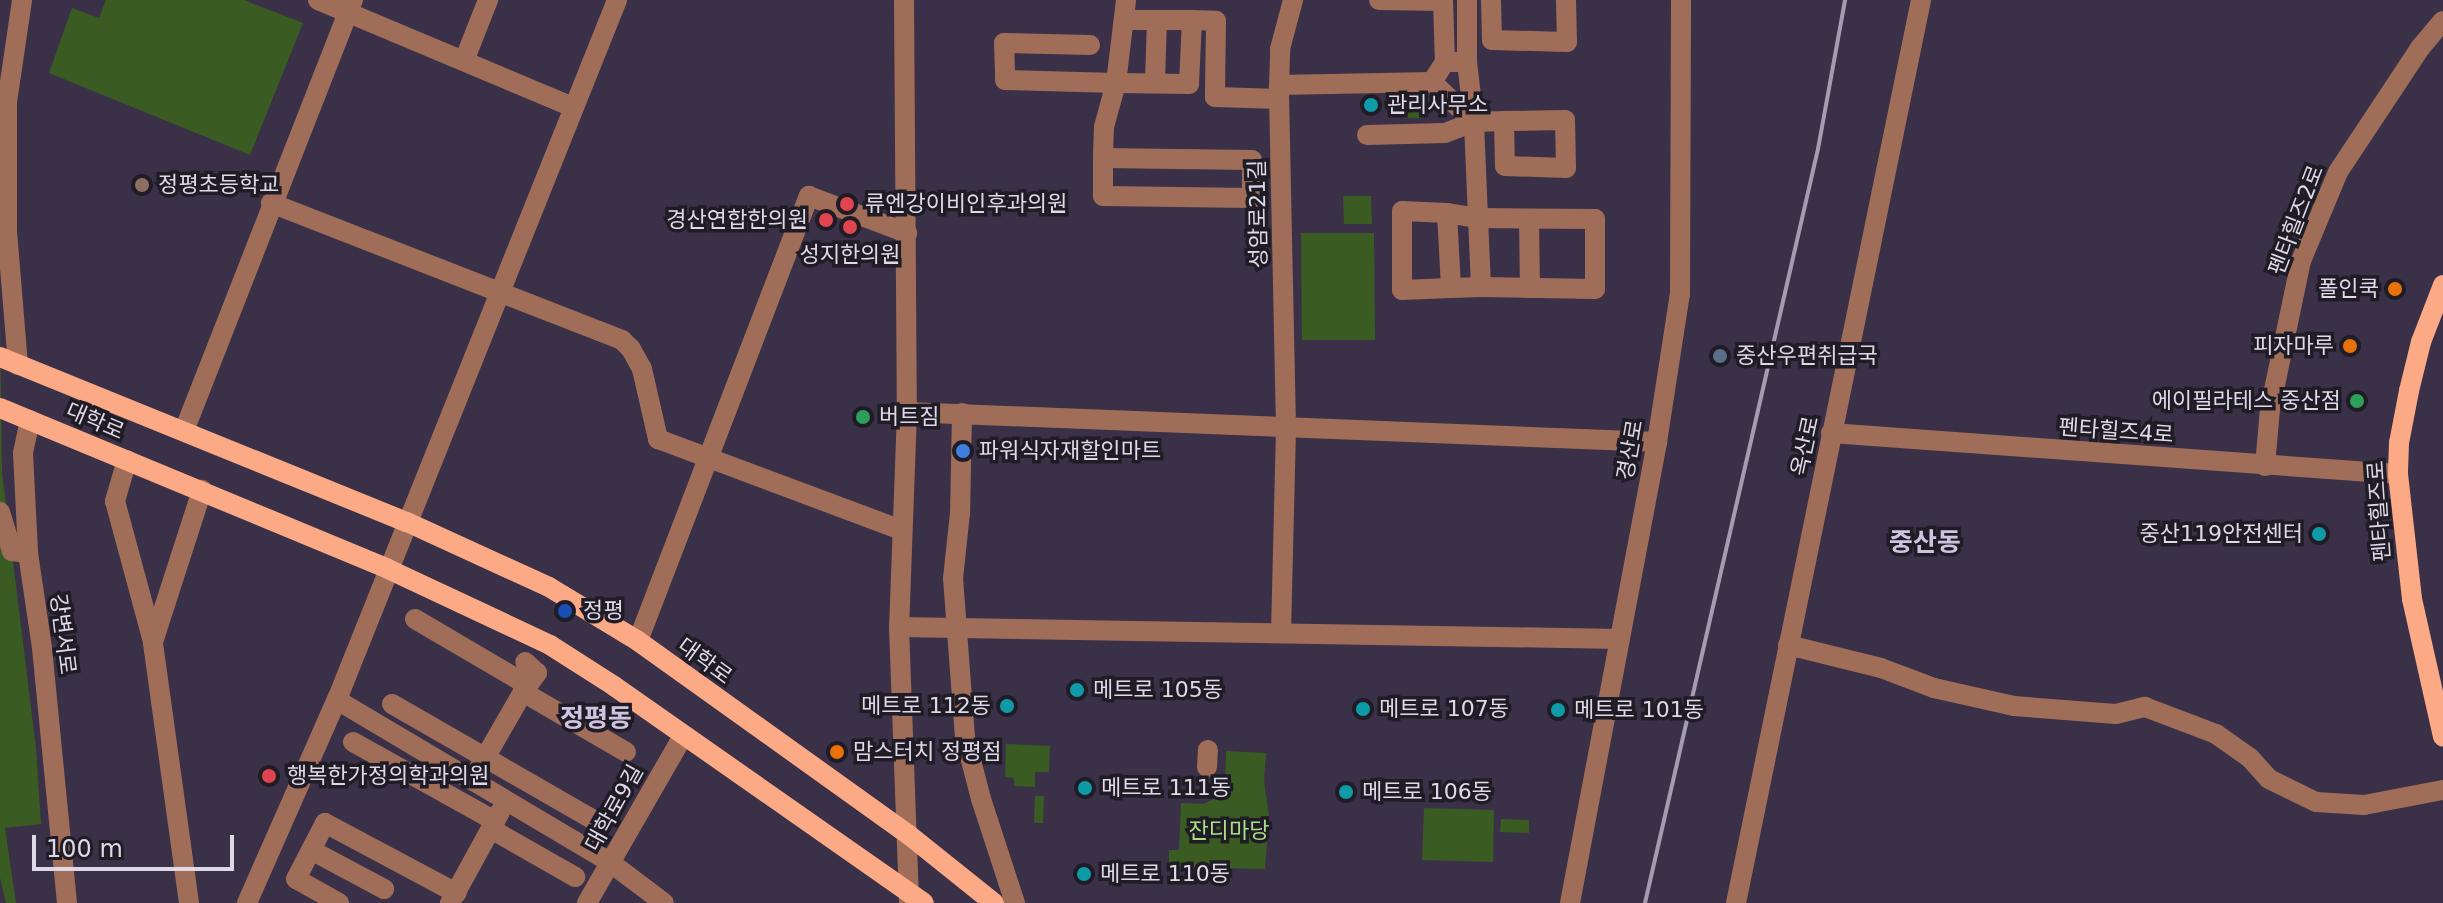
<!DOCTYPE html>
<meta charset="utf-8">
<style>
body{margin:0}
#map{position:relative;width:2443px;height:903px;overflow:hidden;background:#3a3148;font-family:"DejaVu Sans","Noto Sans KR",sans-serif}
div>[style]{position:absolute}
.green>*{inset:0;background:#3a5b21}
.minor>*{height:20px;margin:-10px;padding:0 10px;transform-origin:10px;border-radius:10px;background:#a06e58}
.major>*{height:20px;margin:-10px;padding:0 10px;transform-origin:10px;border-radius:10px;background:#fcaa86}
.rail>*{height:4px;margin:-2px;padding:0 2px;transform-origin:2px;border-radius:2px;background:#a59daf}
.dots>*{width:22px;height:22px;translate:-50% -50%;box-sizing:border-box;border:4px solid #201c26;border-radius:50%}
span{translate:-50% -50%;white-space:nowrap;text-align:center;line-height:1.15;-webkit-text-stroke:7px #201c26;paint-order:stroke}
.poi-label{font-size:22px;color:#dfd9e7}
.left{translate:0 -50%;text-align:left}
.right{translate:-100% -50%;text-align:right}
.street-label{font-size:22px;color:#dfd9e7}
.park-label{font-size:22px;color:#a8df85}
.quarter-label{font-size:26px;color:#cec4e0;font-weight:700}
.scale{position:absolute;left:32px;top:835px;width:202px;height:36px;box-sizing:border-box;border:4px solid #dfd9e7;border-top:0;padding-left:10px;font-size:24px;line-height:28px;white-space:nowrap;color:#dfd9e7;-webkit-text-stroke:6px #201c26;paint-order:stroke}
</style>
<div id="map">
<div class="green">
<div style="clip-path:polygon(106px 0,244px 0,303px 23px,250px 155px,49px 73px,72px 8px,99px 18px)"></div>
<div style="clip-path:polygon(1405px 93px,1424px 94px,1424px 118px,1405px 118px)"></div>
<div style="clip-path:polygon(1343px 196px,1371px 196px,1372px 224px,1344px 224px)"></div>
<div style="clip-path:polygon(1301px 233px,1374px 233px,1375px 340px,1302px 340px)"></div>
<div style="clip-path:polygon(0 316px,2px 472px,36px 748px,41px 824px,5px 828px,16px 903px,6px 903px,0 878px)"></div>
<div style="clip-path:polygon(1006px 744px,1050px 746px,1049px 772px,1035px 772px,1035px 787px,1014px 786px,1014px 778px,1005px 777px)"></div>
<div style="clip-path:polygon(1226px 751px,1266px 753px,1264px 781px,1269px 816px,1265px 869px,1169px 867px,1169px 850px,1179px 850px,1181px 803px,1203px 804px,1225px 794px)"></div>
<div style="clip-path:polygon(1035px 796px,1044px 796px,1043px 823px,1034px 823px)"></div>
<div style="clip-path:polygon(1424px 808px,1494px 810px,1493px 862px,1422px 860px)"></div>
<div style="clip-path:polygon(1501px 819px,1529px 820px,1529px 833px,1500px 832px)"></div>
</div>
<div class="minor">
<div style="left:318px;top:0;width:277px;rotate:22.8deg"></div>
<div style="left:904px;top:0;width:412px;rotate:89.6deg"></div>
<div style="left:907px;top:412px;width:215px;rotate:92.1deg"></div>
<div style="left:899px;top:627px;width:276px;rotate:87.9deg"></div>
<div style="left:1379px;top:0;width:64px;rotate:0.9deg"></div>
<div style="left:1443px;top:0;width:62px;rotate:88.2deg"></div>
<div style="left:1467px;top:0;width:62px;rotate:90deg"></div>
<div style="left:1491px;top:0;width:40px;rotate:88.6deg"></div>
<div style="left:1492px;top:40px;width:75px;rotate:1.5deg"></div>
<div style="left:1567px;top:42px;width:42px;rotate:-91.4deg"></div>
<div style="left:1126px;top:20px;width:66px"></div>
<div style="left:1192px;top:20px;width:64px;rotate:92.7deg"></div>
<div style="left:1189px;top:84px;width:73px;rotate:-179.2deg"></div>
<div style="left:1116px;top:83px;width:84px;rotate:-83.1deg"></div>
<div style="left:1192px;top:20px;width:24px;rotate:2deg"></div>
<div style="left:1216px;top:21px;width:76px;rotate:90.8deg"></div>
<div style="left:1215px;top:97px;width:64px;rotate:1.8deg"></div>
<div style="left:1090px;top:45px;width:86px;rotate:-178.7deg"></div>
<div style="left:1004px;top:43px;width:37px;rotate:88deg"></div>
<div style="left:1005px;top:80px;width:111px;rotate:1.5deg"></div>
<div style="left:1116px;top:83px;width:46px;rotate:105.3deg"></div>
<div style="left:1104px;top:127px;width:31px;rotate:92deg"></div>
<div style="left:1103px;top:158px;width:38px;rotate:90deg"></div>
<div style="left:1103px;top:196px;width:149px;rotate:0.8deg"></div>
<div style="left:1252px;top:198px;width:38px;rotate:-90deg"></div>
<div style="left:1252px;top:160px;width:149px;rotate:-179.2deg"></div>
<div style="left:464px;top:61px;width:66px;rotate:-68.5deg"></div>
<div style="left:1155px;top:82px;width:62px;rotate:-88.2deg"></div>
<div style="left:1432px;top:82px;width:24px;rotate:-57deg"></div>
<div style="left:1445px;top:62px;width:22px"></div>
<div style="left:1467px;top:62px;width:60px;rotate:83.3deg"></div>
<div style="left:1474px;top:122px;width:96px;rotate:87.6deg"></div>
<div style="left:1478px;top:218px;width:69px;rotate:87.5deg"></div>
<div style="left:1481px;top:287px;width:114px;rotate:1deg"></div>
<div style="left:1595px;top:289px;width:70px;rotate:-90deg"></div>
<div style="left:1595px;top:219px;width:117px;rotate:-179.5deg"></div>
<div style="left:1478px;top:218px;width:31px;rotate:-171deg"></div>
<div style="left:1447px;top:213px;width:75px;rotate:86.9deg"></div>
<div style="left:1451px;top:288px;width:30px;rotate:-2deg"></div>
<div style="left:1279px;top:85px;width:153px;rotate:-1.1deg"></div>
<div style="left:1432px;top:82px;width:58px;rotate:43.6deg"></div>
<div style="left:1474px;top:122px;width:30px;rotate:-2deg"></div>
<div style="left:1504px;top:121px;width:61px;rotate:-0.9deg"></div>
<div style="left:1565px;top:120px;width:48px;rotate:88.8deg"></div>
<div style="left:1566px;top:168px;width:61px;rotate:-178.1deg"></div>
<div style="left:1505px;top:166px;width:45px;rotate:-91.3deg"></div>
<div style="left:1367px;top:135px;width:78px;rotate:-1.5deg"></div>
<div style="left:1445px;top:133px;width:31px;rotate:-21deg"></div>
<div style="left:271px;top:203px;width:377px;rotate:21.3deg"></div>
<div style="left:622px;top:340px;width:13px;rotate:45deg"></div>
<div style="left:631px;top:349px;width:23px;rotate:61deg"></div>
<div style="left:642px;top:369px;width:72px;rotate:77.1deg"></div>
<div style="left:658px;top:439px;width:260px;rotate:20.5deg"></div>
<div style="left:1447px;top:213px;width:45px;rotate:-177.5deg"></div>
<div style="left:1402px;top:211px;width:79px;rotate:90deg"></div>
<div style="left:1402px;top:290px;width:49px;rotate:-2.3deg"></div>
<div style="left:1529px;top:219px;width:69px;rotate:89.2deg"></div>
<div style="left:18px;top:365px;width:133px;rotate:-94.7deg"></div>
<div style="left:7px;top:232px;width:130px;rotate:-90deg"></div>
<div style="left:7px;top:102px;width:103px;rotate:-81.6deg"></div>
<div style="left:907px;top:412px;width:751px;rotate:2.29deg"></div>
<div style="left:962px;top:413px;width:100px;rotate:91.1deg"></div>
<div style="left:960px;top:513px;width:65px;rotate:96.1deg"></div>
<div style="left:953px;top:578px;width:159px;rotate:85.7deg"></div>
<div style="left:965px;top:737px;width:64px;rotate:75.5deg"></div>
<div style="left:981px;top:799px;width:109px;rotate:71.9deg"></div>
<div style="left:30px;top:420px;width:34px;rotate:102deg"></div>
<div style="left:23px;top:453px;width:100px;rotate:87.1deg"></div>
<div style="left:28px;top:553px;width:96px;rotate:81.6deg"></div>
<div style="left:42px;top:648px;width:256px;rotate:84.4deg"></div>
<div style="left:184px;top:431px;width:463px;rotate:-68.6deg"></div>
<div style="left:1831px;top:433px;width:568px;rotate:4.14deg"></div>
<div style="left:127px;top:460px;width:43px;rotate:106.3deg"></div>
<div style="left:115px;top:501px;width:146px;rotate:74.9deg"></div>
<div style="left:2265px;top:466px;width:57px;rotate:-85deg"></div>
<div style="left:2270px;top:409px;width:151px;rotate:-78.2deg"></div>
<div style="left:2301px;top:261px;width:96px;rotate:-67.4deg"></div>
<div style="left:2338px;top:172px;width:149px;rotate:-56.5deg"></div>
<div style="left:2420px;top:48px;width:35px;rotate:-50deg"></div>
<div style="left:0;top:512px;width:41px;rotate:72.9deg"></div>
<div style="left:12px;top:551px;width:16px;rotate:7deg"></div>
<div style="left:415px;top:619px;width:129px;rotate:30.4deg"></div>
<div style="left:526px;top:684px;width:9px;rotate:111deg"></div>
<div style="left:899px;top:627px;width:720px;rotate:0.95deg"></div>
<div style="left:1281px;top:633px;width:205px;rotate:-88.6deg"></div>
<div style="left:1286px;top:428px;width:343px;rotate:-91.2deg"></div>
<div style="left:1279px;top:85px;width:36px;rotate:-88deg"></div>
<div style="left:1280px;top:49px;width:51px;rotate:-75.1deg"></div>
<div style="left:638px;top:641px;width:477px;rotate:-69deg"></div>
<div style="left:809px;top:196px;width:105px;rotate:20.7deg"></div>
<div style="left:1788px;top:645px;width:96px;rotate:13.9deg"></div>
<div style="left:1881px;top:668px;width:57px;rotate:20.7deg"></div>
<div style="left:1934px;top:688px;width:82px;rotate:12.7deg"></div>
<div style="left:2014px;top:706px;width:102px;rotate:4.5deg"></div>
<div style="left:2116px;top:714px;width:30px;rotate:-14deg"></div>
<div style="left:2145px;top:707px;width:76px;rotate:20.8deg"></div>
<div style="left:2216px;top:734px;width:42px;rotate:35.2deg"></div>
<div style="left:2250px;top:758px;width:28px;rotate:48deg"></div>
<div style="left:2269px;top:779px;width:52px;rotate:26.1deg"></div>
<div style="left:2316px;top:802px;width:48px;rotate:3.6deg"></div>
<div style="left:2364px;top:805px;width:80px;rotate:-10.8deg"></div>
<div style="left:523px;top:692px;width:24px;rotate:-54deg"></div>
<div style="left:537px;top:673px;width:16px;rotate:-137deg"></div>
<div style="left:337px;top:700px;width:319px;rotate:30.7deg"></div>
<div style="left:611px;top:863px;width:66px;rotate:37deg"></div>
<div style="left:392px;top:704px;width:237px;rotate:29.9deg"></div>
<div style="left:353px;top:742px;width:162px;rotate:29.1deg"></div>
<div style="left:1207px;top:767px;width:17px;rotate:-87deg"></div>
<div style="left:478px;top:770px;width:90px;rotate:-60deg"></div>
<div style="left:523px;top:692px;width:119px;rotate:30.2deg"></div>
<div style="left:491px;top:829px;width:97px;rotate:29.7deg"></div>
<div style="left:311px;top:850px;width:83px;rotate:28.1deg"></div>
<div style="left:189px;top:903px;width:263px;rotate:-97.9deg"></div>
<div style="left:153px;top:642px;width:160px;rotate:-72.1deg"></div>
<div style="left:247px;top:903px;width:225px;rotate:-66.2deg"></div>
<div style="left:338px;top:697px;width:751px;rotate:-68.18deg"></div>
<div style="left:339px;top:903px;width:49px;rotate:-150.8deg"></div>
<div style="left:296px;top:879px;width:63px;rotate:-62.6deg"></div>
<div style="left:325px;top:823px;width:149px;rotate:28.1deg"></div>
<div style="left:450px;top:903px;width:104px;rotate:-61.2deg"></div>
<div style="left:587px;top:903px;width:193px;rotate:-60.1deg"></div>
<div style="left:1570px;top:903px;width:469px;rotate:-79.3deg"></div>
<div style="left:1657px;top:442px;width:150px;rotate:-81.2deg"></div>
<div style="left:1680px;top:294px;width:294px;rotate:-89.8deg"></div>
<div style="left:1736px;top:903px;width:922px;rotate:-78.42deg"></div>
</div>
<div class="major">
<div style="left:2443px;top:285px;width:61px;rotate:111.1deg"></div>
<div style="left:2421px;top:342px;width:50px;rotate:103.8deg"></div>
<div style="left:2409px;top:391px;width:53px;rotate:100.9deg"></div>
<div style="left:2399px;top:443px;width:31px;rotate:92deg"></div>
<div style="left:2398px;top:474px;width:126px;rotate:83.6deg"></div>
<div style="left:2412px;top:599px;width:141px;rotate:77.3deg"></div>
<div style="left:0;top:357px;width:439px;rotate:22.1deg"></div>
<div style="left:407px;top:522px;width:156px;rotate:24.6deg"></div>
<div style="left:549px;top:587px;width:104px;rotate:31.2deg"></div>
<div style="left:638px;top:641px;width:333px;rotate:35.6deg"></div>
<div style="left:909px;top:835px;width:109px;rotate:38.7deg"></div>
<div style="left:0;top:408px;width:420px;rotate:22.5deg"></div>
<div style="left:388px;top:569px;width:179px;rotate:25.1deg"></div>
<div style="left:550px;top:645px;width:76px;rotate:32.6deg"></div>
<div style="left:614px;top:686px;width:378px;rotate:35deg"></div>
</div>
<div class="rail">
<div style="left:1645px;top:903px;width:774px;rotate:-77.08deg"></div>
<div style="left:1818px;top:149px;width:151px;rotate:-79.7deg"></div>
</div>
<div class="dots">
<div style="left:1371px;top:105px;background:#0f9aa8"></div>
<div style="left:142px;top:185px;background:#8d6e63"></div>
<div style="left:847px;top:204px;background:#e0444e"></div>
<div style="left:826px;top:220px;background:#e0444e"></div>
<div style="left:850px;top:227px;background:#e0444e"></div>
<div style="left:2395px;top:289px;background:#e8710a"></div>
<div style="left:2350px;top:346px;background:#e8710a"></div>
<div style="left:1720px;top:356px;background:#5c6f8a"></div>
<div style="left:2357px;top:401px;background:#2e9e5b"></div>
<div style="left:863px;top:417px;background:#2e9e5b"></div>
<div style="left:963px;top:451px;background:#3f7fe0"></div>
<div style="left:2319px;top:534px;background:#0f9aa8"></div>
<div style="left:565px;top:611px;background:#1a4fb4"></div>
<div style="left:1077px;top:690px;background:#0f9aa8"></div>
<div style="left:1007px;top:706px;background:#0f9aa8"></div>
<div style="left:1363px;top:709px;background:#0f9aa8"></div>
<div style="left:1558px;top:710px;background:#0f9aa8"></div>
<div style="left:837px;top:752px;background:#e8710a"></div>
<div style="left:269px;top:776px;background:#e0444e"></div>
<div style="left:1085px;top:788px;background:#0f9aa8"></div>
<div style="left:1346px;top:792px;background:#0f9aa8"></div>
<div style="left:1084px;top:874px;background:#0f9aa8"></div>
</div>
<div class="poi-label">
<span class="left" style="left:1387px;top:105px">관리사무소</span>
<span class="left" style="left:158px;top:185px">정평초등학교</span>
<span class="left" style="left:865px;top:204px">류엔강이비인후과의원</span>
<span class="right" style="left:808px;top:220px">경산연합한의원</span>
<span style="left:850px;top:255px">성지한의원</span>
<span class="right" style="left:2379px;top:289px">폴인쿡</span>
<span class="right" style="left:2334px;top:346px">피자마루</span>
<span class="left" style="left:1736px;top:356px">중산우편취급국</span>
<span class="right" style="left:2341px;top:401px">에이필라테스 중산점</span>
<span class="left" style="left:879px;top:417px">버트짐</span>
<span class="left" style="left:979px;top:451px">파워식자재할인마트</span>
<span class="right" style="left:2303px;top:534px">중산119안전센터</span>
<span class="left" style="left:583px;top:611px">정평</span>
<span class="left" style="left:1093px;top:690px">메트로 105동</span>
<span class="right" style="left:991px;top:706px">메트로 112동</span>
<span class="left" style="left:1379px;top:709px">메트로 107동</span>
<span class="left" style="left:1574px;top:710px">메트로 101동</span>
<span class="left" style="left:853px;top:752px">맘스터치 정평점</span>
<span class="left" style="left:287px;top:776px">행복한가정의학과의원</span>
<span class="left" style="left:1101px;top:788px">메트로 111동</span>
<span class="left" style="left:1362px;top:792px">메트로 106동</span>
<span class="left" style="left:1100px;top:874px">메트로 110동</span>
</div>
<div class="street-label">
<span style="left:1258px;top:214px;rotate:-91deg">성암로21길</span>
<span style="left:2296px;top:220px;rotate:-69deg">펜타힐즈2로</span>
<span style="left:95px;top:421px;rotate:23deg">대학로</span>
<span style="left:2116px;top:431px;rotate:4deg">펜타힐즈4로</span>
<span style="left:1805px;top:446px;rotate:-78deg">옥산로</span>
<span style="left:1630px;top:450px;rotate:-80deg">경산로</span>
<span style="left:2379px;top:511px;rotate:-94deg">펜타힐즈로</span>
<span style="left:63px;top:634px;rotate:83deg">강변서로</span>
<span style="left:705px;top:661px;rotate:36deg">대학로</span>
<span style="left:614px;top:808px;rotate:-61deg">대학로9길</span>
</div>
<div class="park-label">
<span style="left:1229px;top:831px">잔디마당</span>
</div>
<div class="quarter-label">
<span style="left:1925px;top:543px">중산동</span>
<span style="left:596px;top:719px">정평동</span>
</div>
<div class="scale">100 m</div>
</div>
